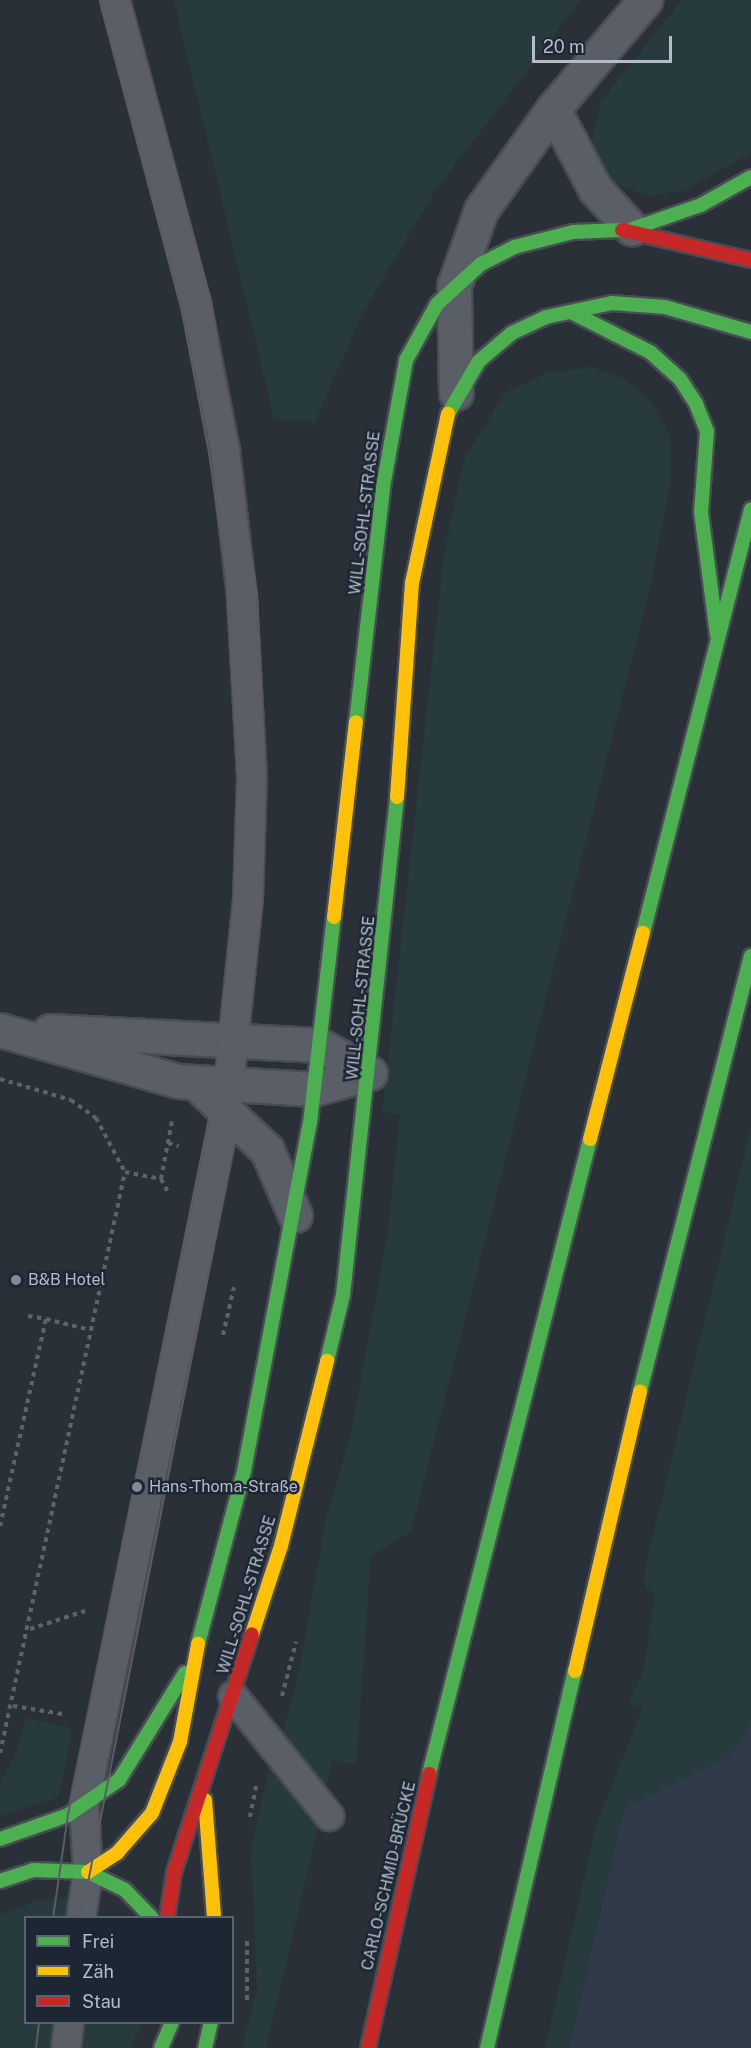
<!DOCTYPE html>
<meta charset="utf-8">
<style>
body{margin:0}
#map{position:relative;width:751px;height:2048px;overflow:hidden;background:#2a3038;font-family:"Public Sans",sans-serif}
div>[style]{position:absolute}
.airport>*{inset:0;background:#313a48}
.green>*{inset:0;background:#273a3e}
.path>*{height:4px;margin-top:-2px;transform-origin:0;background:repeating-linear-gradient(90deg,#5d636a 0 4.5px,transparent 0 9px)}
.roads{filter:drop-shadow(2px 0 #484c53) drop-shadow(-2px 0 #484c53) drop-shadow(0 2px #484c53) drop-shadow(0 -2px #484c53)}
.lane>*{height:28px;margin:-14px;padding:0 14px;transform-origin:14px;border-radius:14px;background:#5a5e66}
.street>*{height:33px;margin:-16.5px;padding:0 16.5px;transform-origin:16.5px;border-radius:16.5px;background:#5a5e66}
.fast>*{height:14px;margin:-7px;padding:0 7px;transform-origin:7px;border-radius:7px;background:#4caf50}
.slow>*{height:14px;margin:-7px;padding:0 7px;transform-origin:7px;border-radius:7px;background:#ffc107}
.jam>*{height:14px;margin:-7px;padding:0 7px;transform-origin:7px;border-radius:7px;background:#c62828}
.tram>*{height:1.5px;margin:-0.75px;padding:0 0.75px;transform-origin:0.75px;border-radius:0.75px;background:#595d64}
.dots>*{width:16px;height:16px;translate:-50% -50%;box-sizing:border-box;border:3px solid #1d2633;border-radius:50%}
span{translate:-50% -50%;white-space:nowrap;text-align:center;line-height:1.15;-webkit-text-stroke:5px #1d2633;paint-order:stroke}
.street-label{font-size:16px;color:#b4bcc9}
.poi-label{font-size:16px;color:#b4bcc9}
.left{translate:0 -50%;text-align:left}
.legend{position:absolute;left:24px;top:1916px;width:210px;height:108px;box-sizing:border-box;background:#1d2633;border:2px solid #59626f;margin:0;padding:8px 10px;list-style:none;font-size:18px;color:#b4bcc9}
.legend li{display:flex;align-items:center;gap:12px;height:30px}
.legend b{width:30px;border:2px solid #59626f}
.scale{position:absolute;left:532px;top:36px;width:140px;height:27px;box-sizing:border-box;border:3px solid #b4bcc9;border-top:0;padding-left:8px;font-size:18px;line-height:21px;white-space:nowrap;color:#b4bcc9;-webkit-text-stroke:4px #1d2633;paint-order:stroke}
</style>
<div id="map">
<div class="airport">
<div style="clip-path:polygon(751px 1721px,751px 2048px,569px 2048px,624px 1808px,730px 1756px)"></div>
</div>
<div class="green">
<div style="clip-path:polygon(174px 0,581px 0,435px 191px,361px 316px,315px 422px,274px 418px)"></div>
<div style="clip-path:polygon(682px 0,751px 0,751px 153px,685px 190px,648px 196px,612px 183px,590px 146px,601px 101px)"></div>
<div style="clip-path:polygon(591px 367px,623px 378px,651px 401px,670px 436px,670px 484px,651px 583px,411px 1532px,371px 1555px,356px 1764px,332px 1760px,325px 1794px,281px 1736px,295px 1692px,326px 1519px,350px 1438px,388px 1233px,400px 1115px,382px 1112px,444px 555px,463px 461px,505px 393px,546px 373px)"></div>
<div style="clip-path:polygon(751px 1128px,751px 1721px,730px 1756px,624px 1809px,569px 2048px,545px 2048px,597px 1823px,643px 1707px,628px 1703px,643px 1672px,655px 1596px,644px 1584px,646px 1565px)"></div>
<div style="clip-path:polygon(25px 1718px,72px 1728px,59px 1797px,0 1816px,0 1784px,18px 1749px)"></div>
<div style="clip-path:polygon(271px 1761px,319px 1824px,266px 2048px,242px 2048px,257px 1989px,251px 1846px)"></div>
<div style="clip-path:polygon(70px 1898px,67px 1917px,26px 1918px,26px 2022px,55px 2023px,51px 2048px,0 2048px,0 1915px,41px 1899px)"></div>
<div style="clip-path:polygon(81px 2023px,143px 2023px,130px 2048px,78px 2048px)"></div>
</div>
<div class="path">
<div style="left:0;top:1079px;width:74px;rotate:16.5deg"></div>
<div style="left:71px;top:1100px;width:31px;rotate:36deg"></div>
<div style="left:96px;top:1118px;width:61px;rotate:61.8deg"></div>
<div style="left:168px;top:1143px;width:11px;rotate:15deg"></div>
<div style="left:125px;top:1172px;width:37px;rotate:11deg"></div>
<div style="left:161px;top:1179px;width:59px;rotate:-79.3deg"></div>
<div style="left:161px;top:1179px;width:17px;rotate:62deg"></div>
<div style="left:28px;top:1316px;width:18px;rotate:9deg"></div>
<div style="left:223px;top:1335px;width:49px;rotate:-77.1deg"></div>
<div style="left:0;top:1526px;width:212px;rotate:-77.5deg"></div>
<div style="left:46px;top:1319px;width:45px;rotate:14deg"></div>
<div style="left:30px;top:1629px;width:58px;rotate:-18.1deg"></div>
<div style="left:282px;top:1696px;width:56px;rotate:-75.5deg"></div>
<div style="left:13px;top:1706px;width:50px;rotate:9.3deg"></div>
<div style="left:0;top:1753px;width:594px;rotate:-77.86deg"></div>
<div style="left:250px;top:1817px;width:32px;rotate:-79deg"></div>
<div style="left:247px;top:2000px;width:59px;rotate:-90deg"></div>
</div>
<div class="roads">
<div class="lane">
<div style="left:233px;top:1696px;width:154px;rotate:51.3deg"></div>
<div style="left:81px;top:1918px;width:47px;rotate:-81.3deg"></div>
<div style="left:88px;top:1872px;width:65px;rotate:-93.5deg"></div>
<div style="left:84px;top:1807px;width:709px;rotate:-78.45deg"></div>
<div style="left:226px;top:1112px;width:214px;rotate:-84.1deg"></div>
<div style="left:248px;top:899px;width:122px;rotate:-88.1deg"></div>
<div style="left:252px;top:777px;width:180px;rotate:-93.2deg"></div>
<div style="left:242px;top:597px;width:148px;rotate:-96.6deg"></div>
<div style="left:225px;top:450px;width:149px;rotate:-101.2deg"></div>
<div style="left:196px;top:304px;width:315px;rotate:-104.9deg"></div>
<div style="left:66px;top:2048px;width:26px;rotate:-83deg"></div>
</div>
<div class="street">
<div style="left:553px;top:109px;width:90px;rotate:62.3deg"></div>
<div style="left:595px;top:189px;width:54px;rotate:47.2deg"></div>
<div style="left:456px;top:393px;width:107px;rotate:-91.1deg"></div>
<div style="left:454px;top:286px;width:81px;rotate:-70.4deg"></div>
<div style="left:481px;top:210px;width:124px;rotate:-54.5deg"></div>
<div style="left:553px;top:109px;width:143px;rotate:-49.8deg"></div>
<div style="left:0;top:1030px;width:185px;rotate:16deg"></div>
<div style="left:178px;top:1081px;width:136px;rotate:3.4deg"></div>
<div style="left:314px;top:1089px;width:58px;rotate:-15.9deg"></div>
<div style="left:50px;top:1031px;width:269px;rotate:3deg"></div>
<div style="left:319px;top:1045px;width:58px;rotate:28.8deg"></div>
<div style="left:195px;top:1082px;width:99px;rotate:43.4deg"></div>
<div style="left:267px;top:1150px;width:71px;rotate:66.7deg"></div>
</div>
<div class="fast">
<div style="left:632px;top:229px;width:73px;rotate:-19.2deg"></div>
<div style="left:701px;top:205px;width:57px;rotate:-29.2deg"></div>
<div style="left:571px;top:312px;width:89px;rotate:26.9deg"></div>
<div style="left:650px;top:352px;width:40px;rotate:42deg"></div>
<div style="left:680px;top:379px;width:30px;rotate:57deg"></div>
<div style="left:696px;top:404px;width:29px;rotate:68deg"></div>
<div style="left:707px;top:431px;width:81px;rotate:94.2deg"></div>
<div style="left:701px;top:512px;width:124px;rotate:82.6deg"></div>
<div style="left:448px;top:414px;width:61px;rotate:-59.7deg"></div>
<div style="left:479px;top:361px;width:43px;rotate:-40.3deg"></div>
<div style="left:512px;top:333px;width:38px;rotate:-25deg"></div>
<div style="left:546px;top:317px;width:67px;rotate:-12deg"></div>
<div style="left:612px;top:303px;width:53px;rotate:4.3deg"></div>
<div style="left:665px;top:307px;width:90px;rotate:16.2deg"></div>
<div style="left:356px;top:722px;width:237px;rotate:-83.4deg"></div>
<div style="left:383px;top:487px;width:129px;rotate:-79.7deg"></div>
<div style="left:406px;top:360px;width:64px;rotate:-61deg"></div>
<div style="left:437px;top:304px;width:59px;rotate:-42.3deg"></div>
<div style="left:481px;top:264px;width:37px;rotate:-27deg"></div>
<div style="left:514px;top:247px;width:61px;rotate:-14.3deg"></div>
<div style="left:573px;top:232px;width:49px;rotate:-2.3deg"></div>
<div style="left:643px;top:933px;width:437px;rotate:-75.7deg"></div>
<div style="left:327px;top:1361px;width:68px;rotate:-76.4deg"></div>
<div style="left:343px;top:1295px;width:501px;rotate:-83.81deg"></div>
<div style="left:640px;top:1391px;width:449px;rotate:-75.7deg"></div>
<div style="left:198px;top:1644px;width:179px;rotate:-75.1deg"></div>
<div style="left:244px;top:1471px;width:354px;rotate:-79.3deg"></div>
<div style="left:310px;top:1123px;width:207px;rotate:-83.4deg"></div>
<div style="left:429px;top:1774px;width:655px;rotate:-75.77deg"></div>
<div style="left:0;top:1839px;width:72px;rotate:-19.4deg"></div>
<div style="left:68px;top:1815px;width:62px;rotate:-34.5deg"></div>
<div style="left:119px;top:1780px;width:126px;rotate:-58.3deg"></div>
<div style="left:0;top:1881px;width:35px;rotate:-18deg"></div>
<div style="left:33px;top:1870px;width:55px;rotate:2.1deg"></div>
<div style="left:88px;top:1872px;width:41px;rotate:25.9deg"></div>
<div style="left:125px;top:1890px;width:39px;rotate:46deg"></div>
<div style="left:161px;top:2048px;width:28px;rotate:-67deg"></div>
<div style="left:205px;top:2048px;width:27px;rotate:-77deg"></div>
<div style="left:487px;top:2048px;width:387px;rotate:-76.9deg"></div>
</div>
<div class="slow">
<div style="left:397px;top:797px;width:215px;rotate:-86deg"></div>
<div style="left:412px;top:583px;width:173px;rotate:-78deg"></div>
<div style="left:334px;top:917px;width:196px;rotate:-83.6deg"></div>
<div style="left:590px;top:1139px;width:213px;rotate:-75.6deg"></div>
<div style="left:252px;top:1634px;width:93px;rotate:-71.8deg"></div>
<div style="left:281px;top:1546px;width:191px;rotate:-76deg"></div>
<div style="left:575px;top:1671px;width:287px;rotate:-76.9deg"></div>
<div style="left:205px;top:1800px;width:118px;rotate:85.6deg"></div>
<div style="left:88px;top:1872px;width:35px;rotate:-33deg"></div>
<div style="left:117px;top:1853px;width:53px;rotate:-48.8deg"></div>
<div style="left:152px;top:1813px;width:76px;rotate:-68.5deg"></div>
<div style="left:180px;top:1742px;width:100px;rotate:-79.6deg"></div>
</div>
<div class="jam">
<div style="left:622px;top:230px;width:132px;rotate:13.1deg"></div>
<div style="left:167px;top:1918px;width:47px;rotate:-81.3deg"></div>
<div style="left:174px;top:1872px;width:250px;rotate:-71.9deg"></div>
<div style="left:368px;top:2048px;width:281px;rotate:-77.4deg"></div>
</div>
</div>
<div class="tram">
<div style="left:53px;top:1918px;width:104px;rotate:-81.7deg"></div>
<div style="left:68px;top:1815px;width:730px;rotate:-78.54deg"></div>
<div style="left:213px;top:1100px;width:202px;rotate:-84deg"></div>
<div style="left:234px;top:899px;width:122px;rotate:-88.1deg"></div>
<div style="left:238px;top:777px;width:206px;rotate:-93.3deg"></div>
<div style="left:226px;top:571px;width:119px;rotate:-98.2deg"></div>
<div style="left:209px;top:453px;width:145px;rotate:-100.8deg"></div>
<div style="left:182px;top:311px;width:322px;rotate:-104.8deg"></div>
<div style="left:81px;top:1918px;width:809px;rotate:-78.82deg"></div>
<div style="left:238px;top:1124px;width:225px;rotate:-83.9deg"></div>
<div style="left:262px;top:900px;width:124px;rotate:-88.6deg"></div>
<div style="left:265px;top:776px;width:181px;rotate:-92.5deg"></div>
<div style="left:257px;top:595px;width:297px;rotate:-98.9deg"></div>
<div style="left:211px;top:302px;width:313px;rotate:-105.2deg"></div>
<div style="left:36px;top:2048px;width:26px;rotate:-83deg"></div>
<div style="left:64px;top:2048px;width:26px;rotate:-81deg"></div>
</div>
<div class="dots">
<div style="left:16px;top:1280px;background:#848b96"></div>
<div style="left:137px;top:1487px;background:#848b96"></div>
</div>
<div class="street-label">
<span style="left:365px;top:513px;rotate:-83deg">WILL-SOHL-STRASSE</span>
<span style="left:361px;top:998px;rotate:-84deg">WILL-SOHL-STRASSE</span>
<span style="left:247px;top:1595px;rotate:-73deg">WILL-SOHL-STRASSE</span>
<span style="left:389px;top:1876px;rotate:-77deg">CARLO-SCHMID-BRÜCKE</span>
</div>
<div class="poi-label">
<span class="left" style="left:28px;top:1280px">B&amp;B Hotel</span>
<span class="left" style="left:149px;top:1487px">Hans-Thoma-Straße</span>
</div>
<ul class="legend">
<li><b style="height:8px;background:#4caf50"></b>Frei</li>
<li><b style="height:8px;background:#ffc107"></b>Zäh</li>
<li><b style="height:8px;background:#c62828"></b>Stau</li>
</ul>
<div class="scale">20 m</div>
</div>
